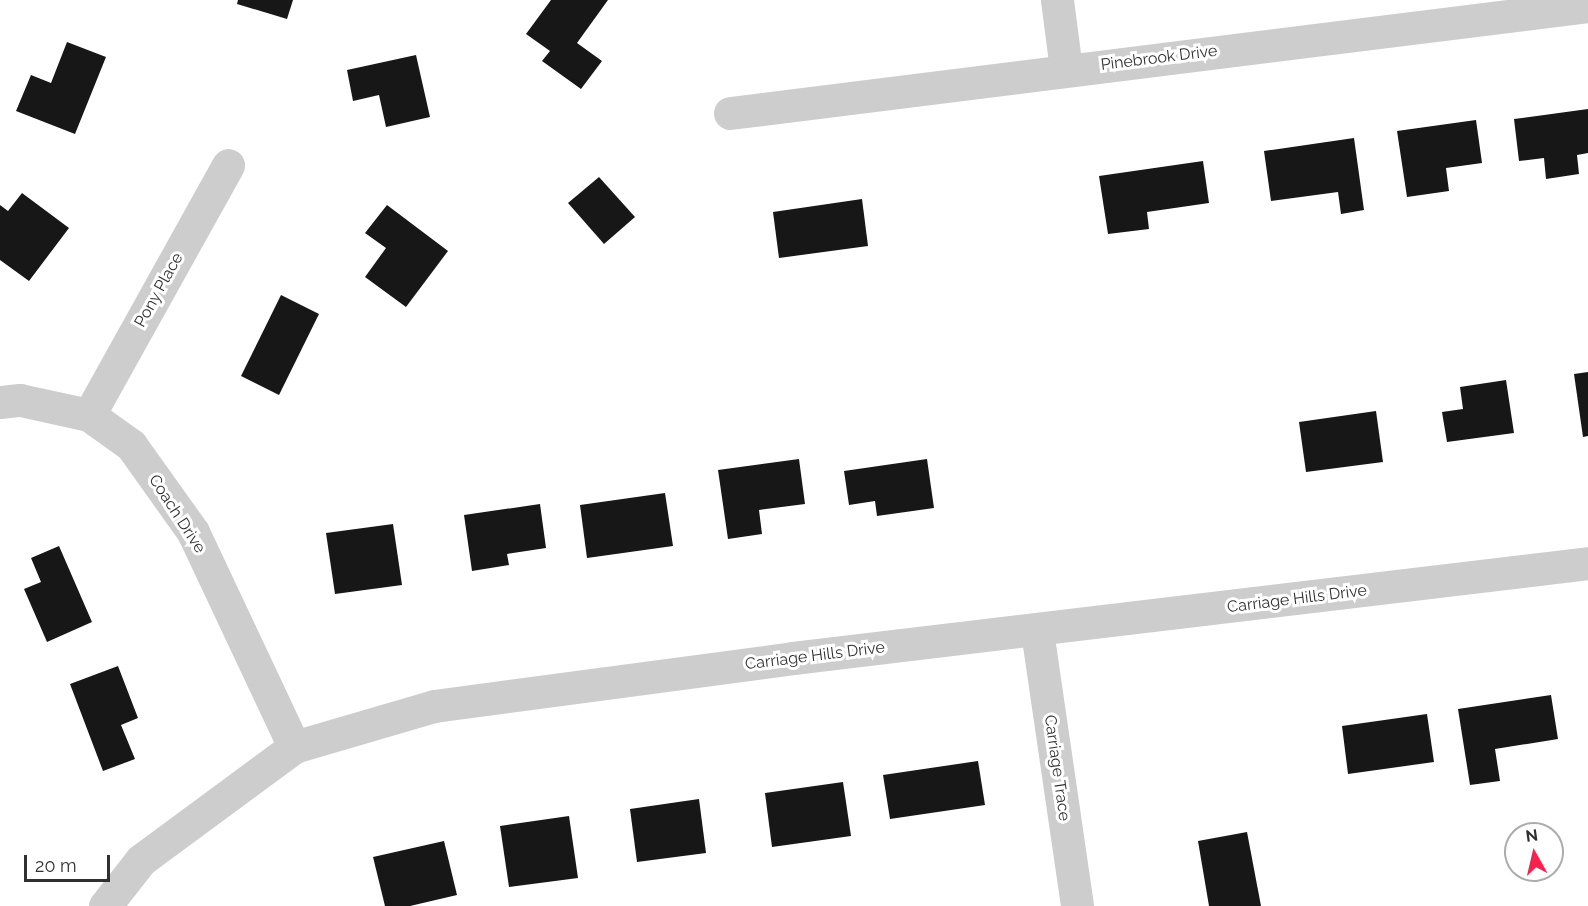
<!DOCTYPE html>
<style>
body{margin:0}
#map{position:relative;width:1588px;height:906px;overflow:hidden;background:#fff;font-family:Raleway,sans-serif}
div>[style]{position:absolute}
.building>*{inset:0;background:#171717}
.minor>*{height:33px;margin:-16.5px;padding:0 16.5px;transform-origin:16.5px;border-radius:16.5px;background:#cdcdcd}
span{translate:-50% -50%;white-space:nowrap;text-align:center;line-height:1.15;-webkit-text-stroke:6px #fff;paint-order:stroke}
.street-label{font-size:16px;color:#303030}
.north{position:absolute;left:1504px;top:822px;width:60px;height:60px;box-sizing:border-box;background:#fff;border:2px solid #acacac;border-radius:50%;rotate:352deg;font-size:16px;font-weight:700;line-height:24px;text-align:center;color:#303030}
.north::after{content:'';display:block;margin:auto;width:21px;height:27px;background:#f6224d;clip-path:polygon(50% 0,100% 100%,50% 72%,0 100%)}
.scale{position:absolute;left:24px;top:855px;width:86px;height:27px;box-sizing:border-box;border:3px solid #303030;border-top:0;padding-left:8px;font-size:18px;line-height:21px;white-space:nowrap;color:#303030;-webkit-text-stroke:4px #fff;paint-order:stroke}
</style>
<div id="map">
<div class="building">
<div style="clip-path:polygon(238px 0,293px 0,287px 19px,237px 4px)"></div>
<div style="clip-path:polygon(551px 0,608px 0,577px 43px,602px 61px,581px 89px,542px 61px,550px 51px,526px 34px)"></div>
<div style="clip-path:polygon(67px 42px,106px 57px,75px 134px,16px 111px,31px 75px,51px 83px)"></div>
<div style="clip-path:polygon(416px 55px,430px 117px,386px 127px,379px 95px,353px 101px,347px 70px)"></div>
<div style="clip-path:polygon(1588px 109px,1588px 153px,1577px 155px,1579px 174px,1546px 179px,1544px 158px,1519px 161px,1514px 119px)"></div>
<div style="clip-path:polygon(1476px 120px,1482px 163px,1446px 168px,1449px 191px,1407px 197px,1397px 131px)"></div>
<div style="clip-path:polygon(1354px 138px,1364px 210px,1341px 214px,1338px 192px,1271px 201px,1264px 151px)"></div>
<div style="clip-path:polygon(1203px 161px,1209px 203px,1147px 212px,1149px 229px,1108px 234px,1099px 176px)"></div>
<div style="clip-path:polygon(599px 177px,635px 217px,604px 244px,568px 203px)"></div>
<div style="clip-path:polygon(22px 193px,69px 228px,29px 281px,0 260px,0 205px,8px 211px)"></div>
<div style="clip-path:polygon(862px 199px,868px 246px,779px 258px,773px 212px)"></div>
<div style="clip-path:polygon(387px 205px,448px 251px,406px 307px,365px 277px,386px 248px,365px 233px)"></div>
<div style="clip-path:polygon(281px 295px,319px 314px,279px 395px,241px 376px)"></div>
<div style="clip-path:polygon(1588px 372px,1588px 436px,1583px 437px,1574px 374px)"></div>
<div style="clip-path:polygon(1506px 380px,1514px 433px,1447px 442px,1442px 412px,1463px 409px,1460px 387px)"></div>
<div style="clip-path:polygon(1376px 411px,1383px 462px,1306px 472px,1299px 422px)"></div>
<div style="clip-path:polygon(799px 459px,805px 504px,759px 510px,762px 534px,728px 539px,718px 470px)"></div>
<div style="clip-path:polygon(927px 459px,934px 508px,877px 516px,875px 501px,849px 505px,844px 471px)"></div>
<div style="clip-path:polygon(665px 493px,673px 546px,587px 558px,580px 505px)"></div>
<div style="clip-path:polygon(540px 504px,546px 548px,507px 554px,509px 565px,472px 571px,464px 515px)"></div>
<div style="clip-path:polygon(393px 524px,402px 585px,335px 594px,326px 533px)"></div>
<div style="clip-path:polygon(59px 546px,92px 622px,47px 642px,24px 589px,41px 582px,31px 558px)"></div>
<div style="clip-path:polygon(118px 666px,138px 718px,121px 725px,135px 759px,103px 771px,70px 684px)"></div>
<div style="clip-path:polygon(1551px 695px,1558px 739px,1495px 749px,1500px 781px,1470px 785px,1458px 709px)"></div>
<div style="clip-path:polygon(1427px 714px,1434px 762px,1348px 774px,1342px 726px)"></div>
<div style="clip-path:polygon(978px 761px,985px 805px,890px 819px,883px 775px)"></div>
<div style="clip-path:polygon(843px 782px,851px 836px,772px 847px,765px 793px)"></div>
<div style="clip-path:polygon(699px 799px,706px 853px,637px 862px,630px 809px)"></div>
<div style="clip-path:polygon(569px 816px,578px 878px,509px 887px,500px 826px)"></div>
<div style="clip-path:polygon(1247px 832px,1261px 906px,1209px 906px,1198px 841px)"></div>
<div style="clip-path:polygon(444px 841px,457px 895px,410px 906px,385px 906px,373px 857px)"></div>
</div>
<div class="minor">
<div style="left:1057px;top:0;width:70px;rotate:82.6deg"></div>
<div style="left:730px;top:113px;width:865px;rotate:-7.11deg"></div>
<div style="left:0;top:402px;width:20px;rotate:-6deg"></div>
<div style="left:20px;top:400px;width:71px;rotate:12.3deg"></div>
<div style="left:89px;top:415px;width:52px;rotate:35.5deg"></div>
<div style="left:131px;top:445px;width:107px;rotate:54.5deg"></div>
<div style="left:193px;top:532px;width:238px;rotate:64.8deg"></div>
<div style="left:89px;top:415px;width:286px;rotate:-60.9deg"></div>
<div style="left:1037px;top:631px;width:278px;rotate:81.7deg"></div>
<div style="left:105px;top:906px;width:58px;rotate:-52deg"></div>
<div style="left:141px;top:860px;width:190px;rotate:-36.4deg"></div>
<div style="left:294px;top:747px;width:146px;rotate:-16.3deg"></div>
<div style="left:434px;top:706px;width:362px;rotate:-7.6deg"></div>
<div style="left:793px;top:658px;width:801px;rotate:-6.81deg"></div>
</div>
<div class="street-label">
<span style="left:1159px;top:58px;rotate:-7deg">Pinebrook Drive</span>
<span style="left:159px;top:290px;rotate:-61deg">Pony Place</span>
<span style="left:177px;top:514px;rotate:57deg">Coach Drive</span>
<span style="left:1297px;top:599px;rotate:-7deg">Carriage Hills Drive</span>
<span style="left:815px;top:656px;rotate:-7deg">Carriage Hills Drive</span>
<span style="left:1057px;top:768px;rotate:82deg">Carriage Trace</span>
</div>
<div class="north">N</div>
<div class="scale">20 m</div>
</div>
